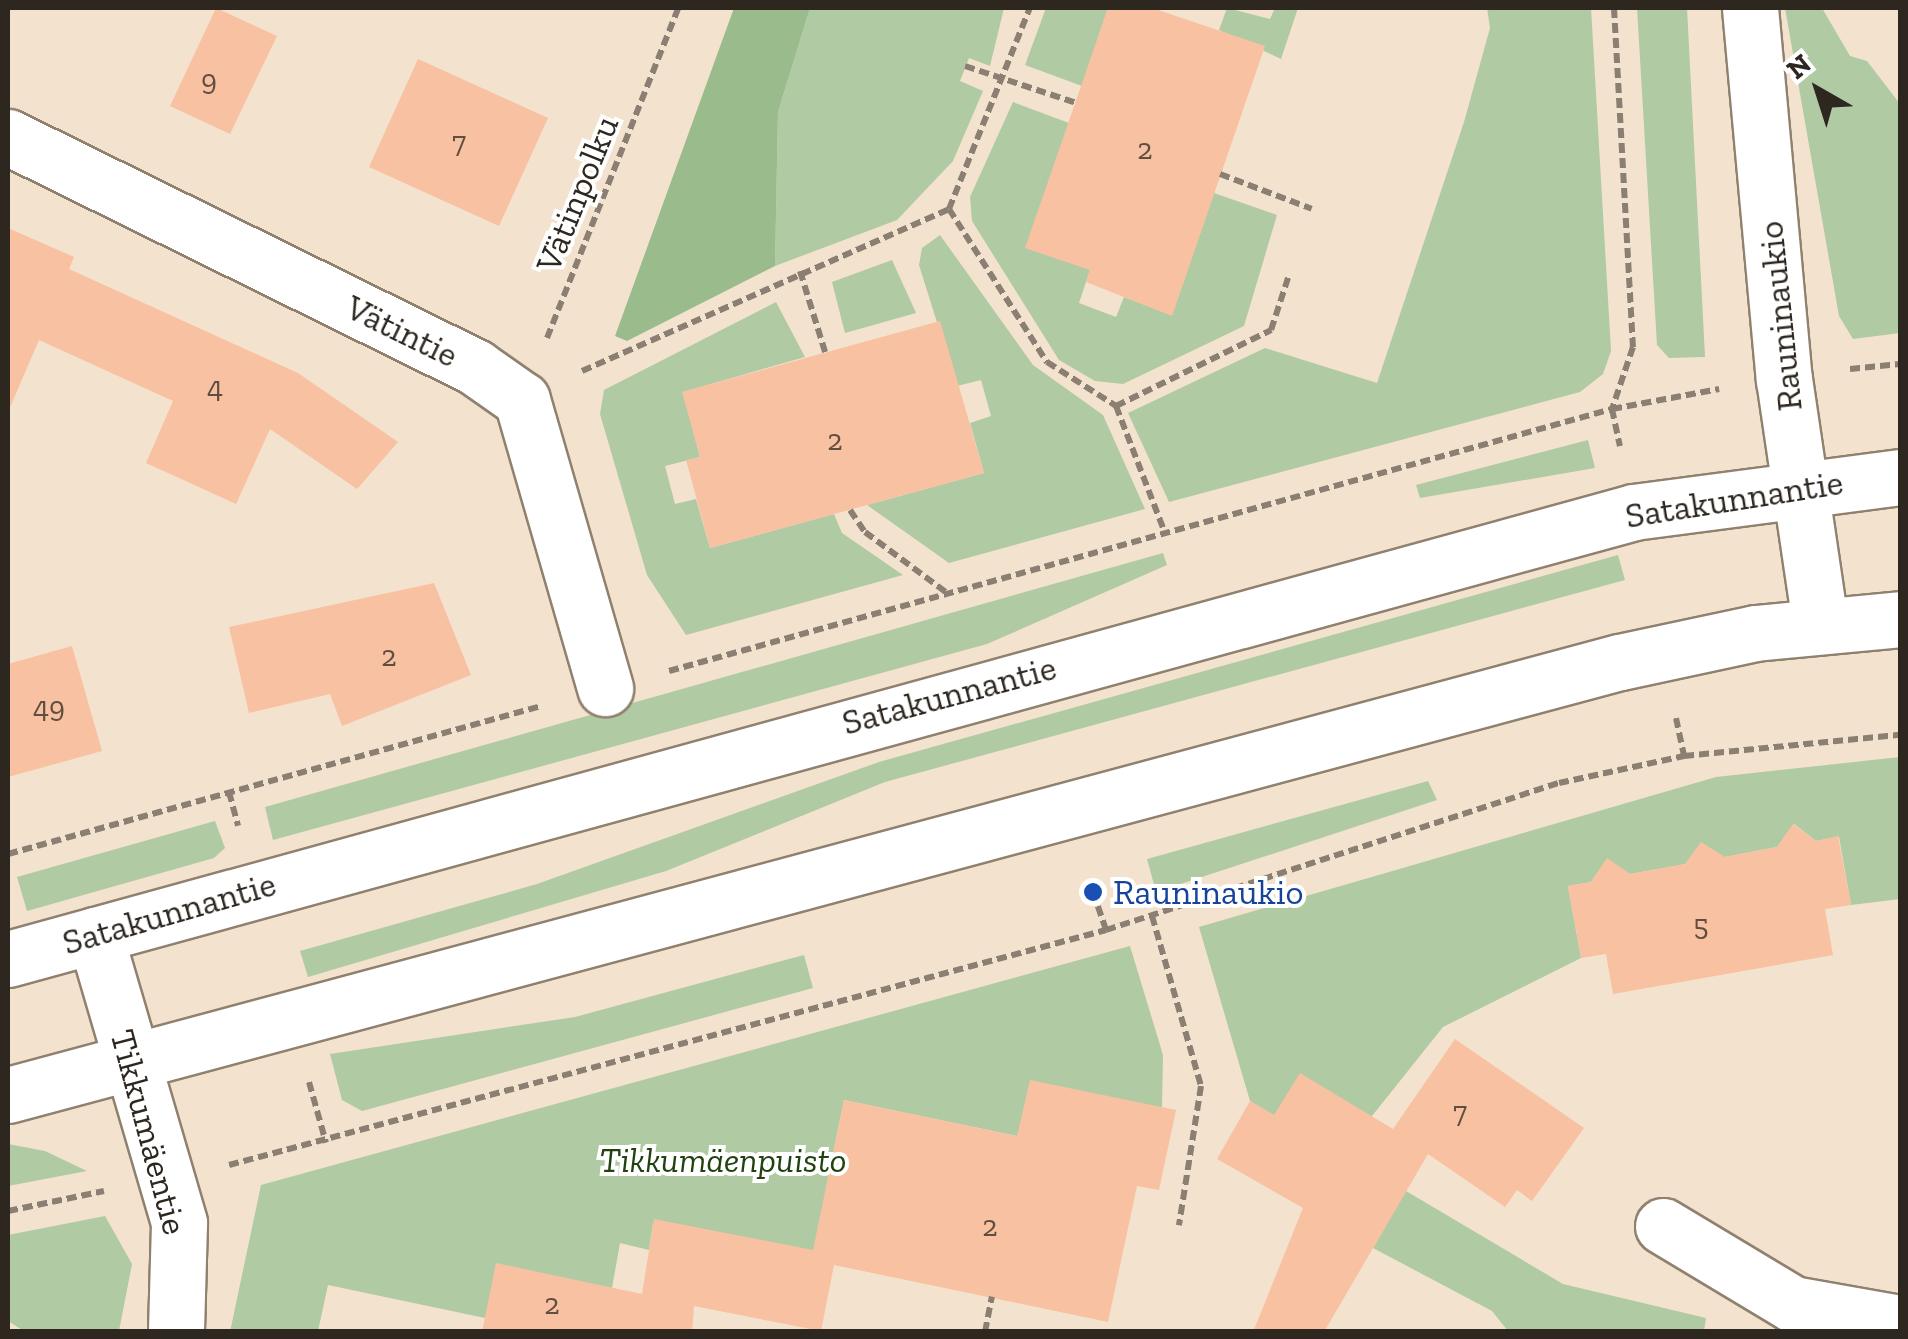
<!DOCTYPE html>
<meta charset="utf-8">
<style>
body{margin:0}
#map{position:relative;width:1908px;height:1339px;overflow:hidden;background:#f3e2ce;font-family:"Zilla Slab",serif}
div>[style]{position:absolute}
.green>*{inset:0;background:#b0caa4}
.forest>*{inset:0;background:#9abb8b}
.building>*{inset:0;background:#f8c1a1}
.path>*{height:6px;margin-top:-3px;transform-origin:0;background:repeating-linear-gradient(90deg,#8a7f72 0 10px,transparent 0 15px)}
.roads{filter:drop-shadow(2px 0 #90816f) drop-shadow(-2px 0 #90816f) drop-shadow(0 2px #90816f) drop-shadow(0 -2px #90816f)}
.minor>*{height:55px;margin:-27.5px;padding:0 27.5px;transform-origin:27.5px;border-radius:27.5px;background:#fff}
.secondary>*{height:55px;margin:-27.5px;padding:0 27.5px;transform-origin:27.5px;border-radius:27.5px;background:#fff}
.dots>*{width:28px;height:28px;translate:-50% -50%;box-sizing:border-box;border:5px solid #fff;border-radius:50%}
span{translate:-50% -50%;white-space:nowrap;text-align:center;line-height:1.15;-webkit-text-stroke:8px #fff;paint-order:stroke}
.number-label{font-size:30px;color:#604e40}
.number-label span{-webkit-text-stroke-width:0}
.street-label{font-size:35px;color:#2d2720}
.transit-label{font-size:35px;color:#164399}
.left{translate:0 -50%;text-align:left}
.park-label{font-size:35px;color:#22420f;font-style:italic}
.frame{position:absolute;inset:0;border:10px solid #2d2720;pointer-events:none}
.north{position:absolute;left:1768px;top:40px;width:100px;height:100px;-webkit-text-stroke:8px #fff;paint-order:stroke;rotate:321deg;font-size:28px;font-weight:700;line-height:40px;text-align:center;color:#2d2720}
.north::after{content:'';display:block;margin:auto;width:35px;height:45px;background:#2d2720;clip-path:polygon(50% 0,100% 100%,50% 72%,0 100%)}
</style>
<div id="map">
<div class="green">
<div style="clip-path:polygon(810px 8px,1004px 8px,990px 66px,969px 58px,960px 81px,983px 91px,953px 161px,897px 220px,775px 266px,778px 112px)"></div>
<div style="clip-path:polygon(1046px 8px,1108px 8px,1082px 86px,1025px 65px)"></div>
<div style="clip-path:polygon(1227px 8px,1270px 19px,1275px 8px,1298px 8px,1281px 59px,1219px 30px)"></div>
<div style="clip-path:polygon(1487px 8px,1591px 8px,1611px 351px,1603px 374px,1580px 392px,1169px 502px,1128px 413px,1265px 348px,1377px 383px,1464px 122px,1490px 28px)"></div>
<div style="clip-path:polygon(1637px 8px,1687px 8px,1705px 357px,1669px 358px,1657px 345px)"></div>
<div style="clip-path:polygon(1785px 8px,1822px 8px,1850px 56px,1867px 61px,1900px 104px,1900px 333px,1853px 339px,1839px 316px)"></div>
<div style="clip-path:polygon(1013px 102px,1069px 123px,1090px 270px,1079px 303px,1116px 317px,1124px 297px,1172px 315px,1214px 193px,1277px 215px,1244px 326px,1123px 384px,1095px 381px,1059px 360px,972px 221px,970px 197px)"></div>
<div style="clip-path:polygon(940px 235px,1033px 365px,1103px 415px,1145px 509px,949px 563px,867px 505px,984px 473px,970px 423px,991px 416px,981px 380px,957px 386px,919px 265px,922px 248px)"></div>
<div style="clip-path:polygon(892px 260px,916px 313px,845px 333px,832px 282px)"></div>
<div style="clip-path:polygon(776px 302px,805px 357px,683px 392px,700px 457px,665px 466px,675px 504px,696px 499px,710px 548px,834px 514px,842px 533px,903px 575px,686px 635px,647px 575px,600px 414px,604px 390px)"></div>
<div style="clip-path:polygon(1588px 440px,1595px 468px,1420px 498px,1416px 485px)"></div>
<div style="clip-path:polygon(1163px 553px,1167px 565px,987px 644px,273px 840px,265px 807px)"></div>
<div style="clip-path:polygon(1618px 555px,1625px 580px,885px 782px,666px 871px,308px 977px,300px 951px,537px 884px,879px 762px)"></div>
<div style="clip-path:polygon(1900px 757px,1900px 899px,1851px 905px,1839px 837px,1816px 841px,1794px 824px,1777px 847px,1725px 857px,1630px 874px,1607px 859px,1591px 882px,1568px 886px,1581px 958px,1443px 1027px,1372px 1116px,1275px 1116px,1250px 1101px,1199px 927px,1716px 777px)"></div>
<div style="clip-path:polygon(1428px 781px,1437px 800px,1156px 892px,1147px 859px)"></div>
<div style="clip-path:polygon(215px 821px,225px 848px,214px 858px,27px 911px,17px 877px)"></div>
<div style="clip-path:polygon(1130px 946px,1163px 1055px,1162px 1107px,1017px 1136px,844px 1100px,826px 1188px,846px 1256px,653px 1224px,649px 1250px,620px 1243px,612px 1288px,485px 1318px,328px 1285px,318px 1331px,230px 1332px,261px 1185px)"></div>
<div style="clip-path:polygon(804px 955px,813px 988px,362px 1111px,342px 1100px,330px 1054px,575px 1017px)"></div>
<div style="clip-path:polygon(8px 1144px,45px 1151px,87px 1171px,8px 1186px)"></div>
<div style="clip-path:polygon(1406px 1191px,1563px 1284px,1706px 1318px,1704px 1331px,1508px 1331px,1492px 1311px,1373px 1248px)"></div>
<div style="clip-path:polygon(105px 1216px,132px 1264px,119px 1331px,24px 1331px,8px 1321px,8px 1235px)"></div>
</div>
<div class="forest">
<div style="clip-path:polygon(734px 8px,810px 8px,778px 112px,775px 266px,627px 341px,615px 336px)"></div>
</div>
<div class="building">
<div style="clip-path:polygon(216px 8px,277px 36px,230px 134px,170px 106px)"></div>
<div style="clip-path:polygon(1108px 8px,1152px 8px,1265px 46px,1172px 316px,1086px 282px,1090px 270px,1025px 248px)"></div>
<div style="clip-path:polygon(418px 59px,548px 118px,499px 226px,369px 167px)"></div>
<div style="clip-path:polygon(8px 228px,74px 257px,69px 269px,298px 373px,398px 442px,357px 489px,270px 429px,236px 504px,146px 463px,173px 401px,39px 340px,8px 412px)"></div>
<div style="clip-path:polygon(940px 321px,984px 473px,710px 548px,686px 460px,700px 457px,682px 392px)"></div>
<div style="clip-path:polygon(434px 583px,471px 675px,342px 726px,330px 694px,249px 713px,229px 627px)"></div>
<div style="clip-path:polygon(72px 646px,102px 751px,8px 777px,8px 664px)"></div>
<div style="clip-path:polygon(1793px 824px,1816px 841px,1838px 836px,1851px 905px,1825px 909px,1833px 955px,1613px 994px,1606px 954px,1581px 958px,1568px 886px,1591px 882px,1607px 858px,1630px 874px,1685px 864px,1701px 842px,1725px 857px,1777px 847px)"></div>
<div style="clip-path:polygon(1455px 1039px,1584px 1128px,1532px 1201px,1517px 1190px,1505px 1207px,1428px 1154px,1324px 1332px,1253px 1332px,1303px 1208px,1217px 1159px,1250px 1101px,1274px 1115px,1300px 1073px,1393px 1129px)"></div>
<div style="clip-path:polygon(1030px 1080px,1176px 1110px,1159px 1190px,1137px 1186px,1108px 1322px,834px 1265px,821px 1331px,694px 1306px,692px 1332px,482px 1332px,496px 1263px,642px 1294px,654px 1219px,813px 1250px,844px 1100px,1017px 1136px)"></div>
</div>
<div class="path">
<div style="left:1614px;top:8px;width:340px;rotate:86.8deg"></div>
<div style="left:1633px;top:347px;width:65px;rotate:108.7deg"></div>
<div style="left:1612px;top:409px;width:38px;rotate:78deg"></div>
<div style="left:965px;top:66px;width:117px;rotate:18.4deg"></div>
<div style="left:1220px;top:174px;width:98px;rotate:20.8deg"></div>
<div style="left:949px;top:209px;width:182px;rotate:57.4deg"></div>
<div style="left:1047px;top:362px;width:82px;rotate:32.5deg"></div>
<div style="left:1116px;top:406px;width:173px;rotate:-26.1deg"></div>
<div style="left:1271px;top:330px;width:58px;rotate:-71.9deg"></div>
<div style="left:800px;top:271px;width:85px;rotate:72.8deg"></div>
<div style="left:547px;top:338px;width:355px;rotate:-68.3deg"></div>
<div style="left:1850px;top:369px;width:50px;rotate:-5.7deg"></div>
<div style="left:582px;top:371px;width:401px;rotate:-23.8deg"></div>
<div style="left:949px;top:209px;width:217px;rotate:-68.1deg"></div>
<div style="left:1116px;top:406px;width:136px;rotate:68.9deg"></div>
<div style="left:850px;top:510px;width:27px;rotate:56deg"></div>
<div style="left:865px;top:532px;width:102px;rotate:36.6deg"></div>
<div style="left:669px;top:671px;width:979px;rotate:-15.53deg"></div>
<div style="left:1612px;top:409px;width:109px;rotate:-10.6deg"></div>
<div style="left:1676px;top:718px;width:39px;rotate:78deg"></div>
<div style="left:229px;top:792px;width:35px;rotate:75deg"></div>
<div style="left:8px;top:854px;width:553px;rotate:-15.52deg"></div>
<div style="left:1093px;top:892px;width:40px;rotate:71.1deg"></div>
<div style="left:1152px;top:916px;width:177px;rotate:73.9deg"></div>
<div style="left:1201px;top:1086px;width:141px;rotate:99deg"></div>
<div style="left:309px;top:1082px;width:63px;rotate:74.4deg"></div>
<div style="left:229px;top:1165px;width:908px;rotate:-15deg"></div>
<div style="left:1106px;top:930px;width:476px;rotate:-18deg"></div>
<div style="left:1559px;top:783px;width:128px;rotate:-12.2deg"></div>
<div style="left:1684px;top:756px;width:217px;rotate:-5.6deg"></div>
<div style="left:8px;top:1211px;width:98px;rotate:-11.8deg"></div>
<div style="left:985px;top:1332px;width:36px;rotate:-79deg"></div>
</div>
<div class="roads">
<div class="minor">
<div style="left:1750px;top:8px;width:373px;rotate:84.8deg"></div>
<div style="left:1784px;top:379px;width:248px;rotate:81.6deg"></div>
<div style="left:8px;top:137px;width:521px;rotate:26.22deg"></div>
<div style="left:475px;top:367px;width:57px;rotate:35.1deg"></div>
<div style="left:522px;top:400px;width:300px;rotate:73.9deg"></div>
<div style="left:95px;top:935px;width:300px;rotate:73.7deg"></div>
<div style="left:179px;top:1223px;width:109px;rotate:91.6deg"></div>
<div style="left:1663px;top:1226px;width:152px;rotate:31deg"></div>
<div style="left:1793px;top:1304px;width:109px;rotate:10.1deg"></div>
</div>
<div class="secondary">
<div style="left:8px;top:959px;width:1686px;rotate:-15.37deg"></div>
<div style="left:1634px;top:512px;width:268px;rotate:-7.5deg"></div>
<div style="left:8px;top:1095px;width:1669px;rotate:-15.04deg"></div>
<div style="left:1620px;top:662px;width:138px;rotate:-12.1deg"></div>
<div style="left:1755px;top:633px;width:146px;rotate:-5.5deg"></div>
</div>
</div>
<div class="dots">
<div style="left:1093px;top:892px;background:#1a4fb4"></div>
</div>
<div class="number-label">
<span style="left:209px;top:80px">9</span>
<span style="left:459px;top:142px">7</span>
<span style="left:1145px;top:149px">2</span>
<span style="left:215px;top:387px">4</span>
<span style="left:835px;top:440px">2</span>
<span style="left:389px;top:656px">2</span>
<span style="left:49px;top:707px">49</span>
<span style="left:1701px;top:925px">5</span>
<span style="left:1460px;top:1112px">7</span>
<span style="left:990px;top:1226px">2</span>
<span style="left:552px;top:1304px">2</span>
</div>
<div class="street-label">
<span style="left:577px;top:194px;rotate:-68deg">Vätinpolku</span>
<span style="left:1780px;top:316px;rotate:-96deg">Rauninaukio</span>
<span style="left:402px;top:331px;rotate:26deg">Vätintie</span>
<span style="left:1734px;top:499px;rotate:-9deg">Satakunnantie</span>
<span style="left:949px;top:695px;rotate:-15deg">Satakunnantie</span>
<span style="left:169px;top:913px;rotate:-16deg">Satakunnantie</span>
<span style="left:149px;top:1132px;rotate:75deg">Tikkumäentie</span>
</div>
<div class="transit-label">
<span class="left" style="left:1113px;top:892px">Rauninaukio</span>
</div>
<div class="park-label">
<span style="left:723px;top:1160px">Tikkumäenpuisto</span>
</div>
<div class="frame"></div>
<div class="north">N</div>
</div>
